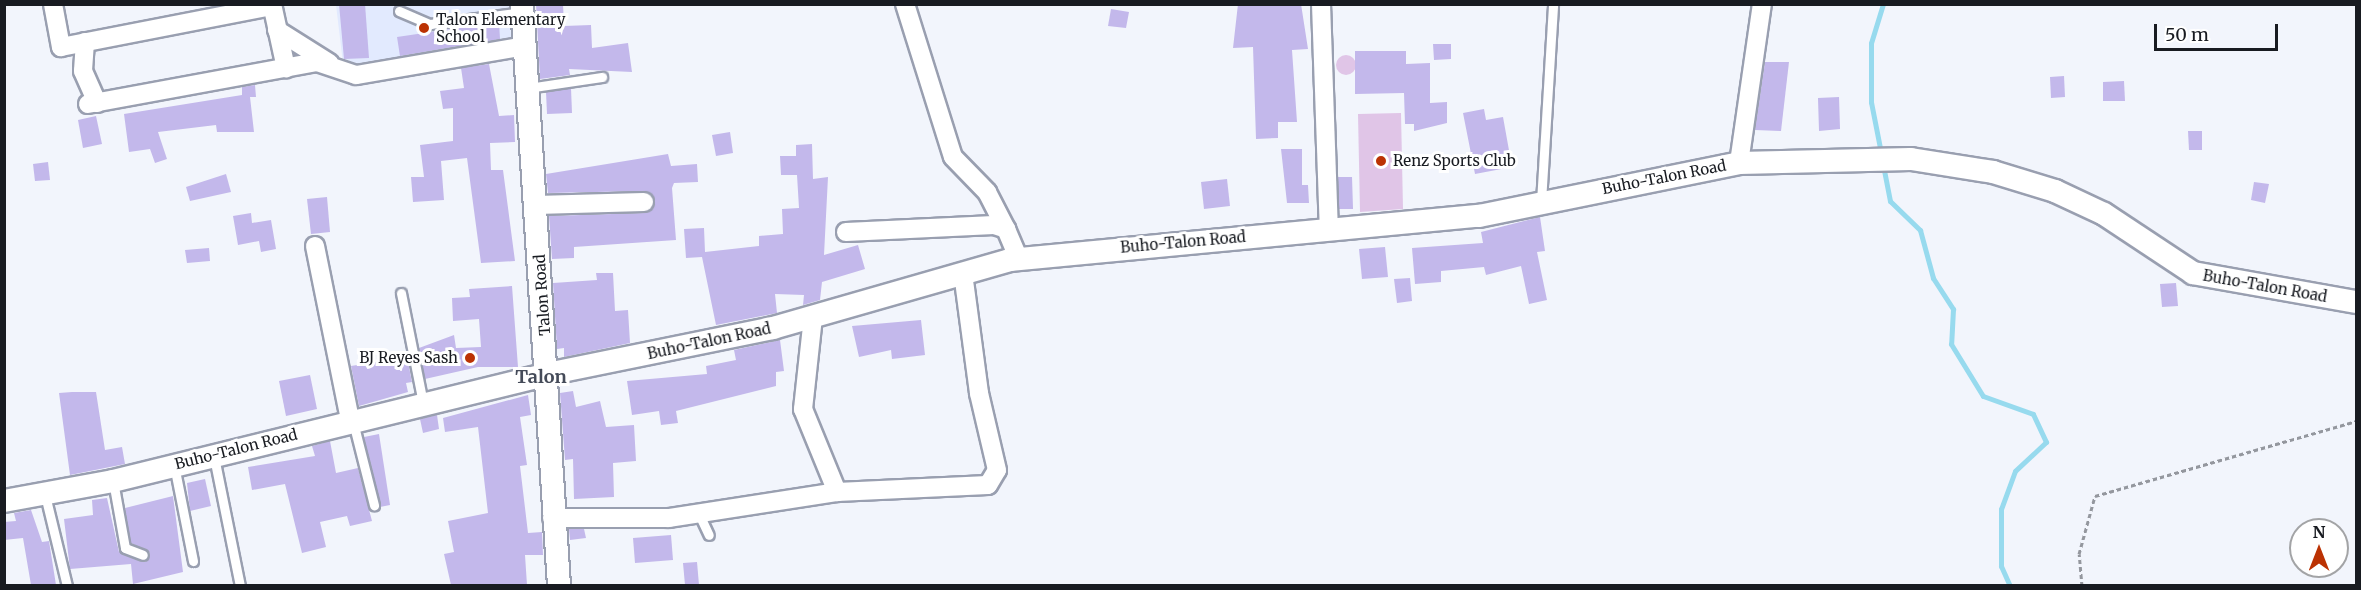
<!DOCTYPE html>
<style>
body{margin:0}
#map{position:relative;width:2361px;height:590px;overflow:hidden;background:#f2f5fc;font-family:Merriweather,serif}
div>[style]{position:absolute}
.built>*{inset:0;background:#e2eafe}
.green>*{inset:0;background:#e0c5e7}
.round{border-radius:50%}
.stream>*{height:5px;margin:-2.5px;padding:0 2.5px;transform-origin:2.5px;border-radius:2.5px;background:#97daee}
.building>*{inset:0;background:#c3b8eb}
.path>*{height:3px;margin-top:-1.5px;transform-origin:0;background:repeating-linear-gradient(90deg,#94979e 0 4.5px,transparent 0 7.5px)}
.roads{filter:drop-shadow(2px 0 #999fb0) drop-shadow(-2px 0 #999fb0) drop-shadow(0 2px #999fb0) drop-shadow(0 -2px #999fb0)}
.service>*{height:9px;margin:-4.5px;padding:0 4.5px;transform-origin:4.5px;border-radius:4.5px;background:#fff}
.minor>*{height:18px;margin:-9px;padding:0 9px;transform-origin:9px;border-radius:9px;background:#fff}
.tertiary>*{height:22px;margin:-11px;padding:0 11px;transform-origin:11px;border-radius:11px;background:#fff}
.dots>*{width:16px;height:16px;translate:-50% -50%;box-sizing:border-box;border:3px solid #fff;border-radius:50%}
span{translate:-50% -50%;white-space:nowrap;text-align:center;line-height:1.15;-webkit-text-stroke:6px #fff;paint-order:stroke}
.poi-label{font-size:15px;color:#181b21}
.left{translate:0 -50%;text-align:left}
.right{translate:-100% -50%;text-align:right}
.street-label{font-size:15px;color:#181b21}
.quarter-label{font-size:18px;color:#454b59;font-weight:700}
.frame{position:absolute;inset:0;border:6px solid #181b21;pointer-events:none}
.north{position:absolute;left:2289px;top:518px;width:60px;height:60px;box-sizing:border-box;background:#fff;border:2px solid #a3a4a6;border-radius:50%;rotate:0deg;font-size:16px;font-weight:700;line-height:24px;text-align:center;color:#181b21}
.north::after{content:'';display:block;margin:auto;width:21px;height:27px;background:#bb3203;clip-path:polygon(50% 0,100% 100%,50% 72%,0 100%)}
.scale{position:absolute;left:2154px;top:24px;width:124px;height:27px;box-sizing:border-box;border:3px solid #181b21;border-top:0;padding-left:8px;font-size:18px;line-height:21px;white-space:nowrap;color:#181b21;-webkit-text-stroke:4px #fff;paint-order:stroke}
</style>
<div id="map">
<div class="built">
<div style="clip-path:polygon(336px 5px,509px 5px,512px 51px,345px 80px)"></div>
</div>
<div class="green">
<div class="round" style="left:1336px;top:55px;width:20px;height:20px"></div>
<div style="clip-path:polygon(1401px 113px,1403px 209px,1360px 212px,1358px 114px)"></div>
</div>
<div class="stream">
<div style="left:1881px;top:153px;width:52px;rotate:-101.1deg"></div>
<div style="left:1871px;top:102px;width:59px;rotate:-90deg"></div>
<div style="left:1871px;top:43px;width:41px;rotate:-72.9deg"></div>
<div style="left:1883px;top:165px;width:37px;rotate:79deg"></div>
<div style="left:1890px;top:201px;width:42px;rotate:44deg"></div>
<div style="left:1920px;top:230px;width:50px;rotate:74.8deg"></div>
<div style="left:1933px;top:278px;width:37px;rotate:57deg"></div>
<div style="left:1953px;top:309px;width:35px;rotate:93deg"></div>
<div style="left:1951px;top:344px;width:61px;rotate:58.4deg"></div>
<div style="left:1983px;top:396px;width:53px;rotate:19.8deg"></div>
<div style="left:2033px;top:414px;width:31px;rotate:65deg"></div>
<div style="left:2046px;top:442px;width:42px;rotate:136.9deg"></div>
<div style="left:2015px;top:471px;width:40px;rotate:110.2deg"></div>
<div style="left:2001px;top:509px;width:57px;rotate:90deg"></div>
<div style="left:2001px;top:566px;width:22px;rotate:66deg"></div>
</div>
<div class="building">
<div style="clip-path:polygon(339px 4px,365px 4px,369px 58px,344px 59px)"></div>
<div style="clip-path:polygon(536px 4px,563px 4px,564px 26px,591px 25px,592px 48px,628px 43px,632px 72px,569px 69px,570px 75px,540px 79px)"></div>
<div style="clip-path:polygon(1238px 4px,1301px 4px,1308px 49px,1292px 50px,1297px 122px,1278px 122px,1278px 138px,1256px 139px,1253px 47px,1233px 48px)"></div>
<div style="clip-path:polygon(1111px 9px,1129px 12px,1126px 28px,1108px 26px)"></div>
<div style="clip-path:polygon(499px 22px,500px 39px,400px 56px,397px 37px)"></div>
<div style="clip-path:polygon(1433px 44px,1451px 44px,1451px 59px,1434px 60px)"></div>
<div style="clip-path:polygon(1355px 51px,1406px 51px,1406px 64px,1430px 63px,1430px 103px,1447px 102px,1447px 123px,1414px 131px,1414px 124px,1405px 124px,1404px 93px,1355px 94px)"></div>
<div style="clip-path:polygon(1765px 62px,1789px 62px,1781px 131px,1755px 130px)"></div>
<div style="clip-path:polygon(489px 64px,499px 116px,514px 115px,515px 142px,490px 143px,491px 170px,503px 170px,515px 261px,481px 263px,467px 158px,441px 161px,444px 200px,413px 202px,411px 177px,424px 177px,420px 145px,453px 141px,453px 108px,443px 109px,440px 91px,464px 88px,461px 68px)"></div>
<div style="clip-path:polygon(2064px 76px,2065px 97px,2051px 98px,2050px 77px)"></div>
<div style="clip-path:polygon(2124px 81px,2125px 101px,2103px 101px,2103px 82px)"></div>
<div style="clip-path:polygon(255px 85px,256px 97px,250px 97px,254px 132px,217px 132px,216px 125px,158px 132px,167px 159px,155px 163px,150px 149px,129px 152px,124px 114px,242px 95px,242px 87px)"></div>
<div style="clip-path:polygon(571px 88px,572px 113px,547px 114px,546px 92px)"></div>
<div style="clip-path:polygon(1839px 97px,1840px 129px,1819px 131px,1818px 98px)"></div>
<div style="clip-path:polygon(1484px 109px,1486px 120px,1503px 117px,1512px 167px,1475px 174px,1463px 113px)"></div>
<div style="clip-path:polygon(96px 116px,102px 144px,83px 148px,78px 120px)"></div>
<div style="clip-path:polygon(2188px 131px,2202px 131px,2202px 150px,2189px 150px)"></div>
<div style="clip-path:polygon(730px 132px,733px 153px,716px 156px,712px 135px)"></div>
<div style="clip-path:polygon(812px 144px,813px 179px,828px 177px,824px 255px,858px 245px,865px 269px,822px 282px,820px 300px,803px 305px,804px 295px,775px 294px,777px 313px,716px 325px,702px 257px,686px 258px,684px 229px,704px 228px,705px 252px,759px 246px,759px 236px,783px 234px,782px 209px,799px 208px,797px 175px,781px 175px,780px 156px,796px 156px,796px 145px)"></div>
<div style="clip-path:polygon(1281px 149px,1302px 149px,1302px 185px,1308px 185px,1309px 203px,1287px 203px)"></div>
<div style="clip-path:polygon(668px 154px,671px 166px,697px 164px,698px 182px,674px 183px,672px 188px,676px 240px,574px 247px,574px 258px,552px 259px,549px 216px,644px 213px,655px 201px,644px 191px,548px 193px,546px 174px)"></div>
<div style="clip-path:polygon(48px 162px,50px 180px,35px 181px,33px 164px)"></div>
<div style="clip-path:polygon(226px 174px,231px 192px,190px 201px,186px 187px)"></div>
<div style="clip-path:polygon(1338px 177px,1352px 177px,1353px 209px,1339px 209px)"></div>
<div style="clip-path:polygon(1227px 179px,1230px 206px,1204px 209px,1201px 182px)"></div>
<div style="clip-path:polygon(2254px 182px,2269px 184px,2265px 203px,2251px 200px)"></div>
<div style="clip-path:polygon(327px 197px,330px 232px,311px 234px,307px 199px)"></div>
<div style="clip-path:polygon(251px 213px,252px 223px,271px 220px,276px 249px,261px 252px,259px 241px,238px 245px,233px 216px)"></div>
<div style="clip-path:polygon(1540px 217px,1545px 251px,1537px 252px,1547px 300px,1529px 304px,1521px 266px,1486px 275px,1484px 267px,1441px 271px,1441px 282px,1415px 284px,1412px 248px,1483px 243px,1481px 232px)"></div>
<div style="clip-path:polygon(1385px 247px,1388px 277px,1362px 279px,1359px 249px)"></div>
<div style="clip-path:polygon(209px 248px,210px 261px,187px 263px,185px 250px)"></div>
<div style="clip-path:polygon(596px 273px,613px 273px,615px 311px,628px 310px,630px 343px,564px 357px,564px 348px,557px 349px,553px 283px,597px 280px)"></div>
<div style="clip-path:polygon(1410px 278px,1412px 301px,1397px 303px,1394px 279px)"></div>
<div style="clip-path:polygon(2176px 283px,2178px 306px,2162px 307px,2160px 284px)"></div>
<div style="clip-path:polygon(512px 286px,518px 367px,478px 367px,425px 379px,419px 348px,454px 335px,456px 348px,481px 347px,479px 319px,453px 321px,452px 298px,470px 297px,469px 289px)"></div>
<div style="clip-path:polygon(921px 320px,925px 355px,892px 359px,891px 350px,859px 357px,852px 326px)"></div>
<div style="clip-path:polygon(780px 340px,784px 371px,776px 372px,776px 386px,676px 411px,678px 423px,661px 425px,659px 411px,632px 415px,627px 381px,707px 374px,706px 366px,736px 360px,734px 350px)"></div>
<div style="clip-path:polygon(407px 357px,412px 382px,406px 383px,408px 392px,359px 406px,351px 366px)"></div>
<div style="clip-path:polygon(310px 375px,317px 409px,286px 416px,279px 381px)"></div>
<div style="clip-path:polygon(573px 391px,576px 407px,600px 401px,606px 427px,634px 425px,636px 461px,613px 463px,614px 497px,574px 499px,573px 459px,565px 460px,560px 393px)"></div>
<div style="clip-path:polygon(72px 392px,96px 392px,105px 450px,122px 447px,125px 464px,70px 475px,59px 393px)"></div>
<div style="clip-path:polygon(528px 395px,531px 415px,520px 417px,527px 465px,520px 466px,528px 533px,542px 532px,543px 555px,525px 555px,527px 585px,451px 585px,444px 554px,454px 552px,448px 521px,488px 513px,478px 427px,445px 432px,443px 418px)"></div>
<div style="clip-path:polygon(437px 415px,439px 429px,423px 433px,420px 419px)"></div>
<div style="clip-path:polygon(379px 434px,390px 505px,380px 507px,364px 437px)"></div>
<div style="clip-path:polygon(330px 441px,336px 473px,358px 468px,372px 521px,350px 526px,347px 516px,320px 522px,326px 547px,302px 553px,285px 484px,252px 490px,248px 467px,315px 456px,312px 446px)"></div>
<div style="clip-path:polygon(205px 479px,211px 506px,190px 511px,187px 483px)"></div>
<div style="clip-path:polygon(173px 496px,183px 572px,133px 584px,131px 564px,70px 569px,64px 519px,93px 515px,92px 500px,107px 498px,119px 552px,145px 562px,150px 553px,131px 543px,125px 508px)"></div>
<div style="clip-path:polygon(31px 510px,42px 542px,49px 541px,56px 585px,31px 585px,23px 538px,4px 540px,4px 522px,16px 521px,14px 513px)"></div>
<div style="clip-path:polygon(569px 529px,584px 529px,586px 538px,570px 540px)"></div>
<div style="clip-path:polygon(671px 535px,673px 560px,635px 563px,633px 538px)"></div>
<div style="clip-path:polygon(697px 562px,699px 585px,685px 585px,683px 563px)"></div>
</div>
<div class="path">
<div style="left:2082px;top:586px;width:32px;rotate:-95deg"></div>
<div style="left:2079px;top:554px;width:60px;rotate:-74.6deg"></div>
<div style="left:2095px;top:496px;width:272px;rotate:-16deg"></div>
</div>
<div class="roads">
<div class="service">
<div style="left:399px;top:11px;width:34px;rotate:23deg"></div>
<div style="left:430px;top:24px;width:94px;rotate:-7.4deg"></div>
<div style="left:528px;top:88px;width:75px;rotate:-8.5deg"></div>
<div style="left:1541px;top:202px;width:198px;rotate:-86.5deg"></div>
<div style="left:401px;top:293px;width:112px;rotate:78.7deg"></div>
<div style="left:353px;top:422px;width:86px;rotate:75.8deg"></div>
<div style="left:214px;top:457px;width:132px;rotate:78.6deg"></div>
<div style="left:174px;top:465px;width:98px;rotate:78.8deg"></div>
<div style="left:113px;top:481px;width:68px;rotate:79.8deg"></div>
<div style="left:125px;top:548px;width:19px;rotate:21deg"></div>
<div style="left:45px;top:495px;width:94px;rotate:76.4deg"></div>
<div style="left:699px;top:514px;width:23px;rotate:65deg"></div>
</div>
<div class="minor">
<div style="left:53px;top:4px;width:44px;rotate:79.5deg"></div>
<div style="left:61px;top:47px;width:215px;rotate:-11deg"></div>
<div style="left:272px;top:4px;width:66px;rotate:77.7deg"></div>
<div style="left:905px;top:4px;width:160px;rotate:72.6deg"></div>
<div style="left:953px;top:157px;width:49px;rotate:45.8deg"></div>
<div style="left:987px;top:192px;width:42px;rotate:62.8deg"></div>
<div style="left:1321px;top:4px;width:227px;rotate:88deg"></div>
<div style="left:277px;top:30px;width:62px;rotate:32.4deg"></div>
<div style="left:85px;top:42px;width:29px;rotate:94deg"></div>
<div style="left:83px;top:71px;width:35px;rotate:66deg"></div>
<div style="left:88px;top:104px;width:233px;rotate:-10.4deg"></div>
<div style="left:317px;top:62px;width:41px;rotate:18.4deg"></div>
<div style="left:356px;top:75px;width:171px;rotate:-9.7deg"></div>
<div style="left:1739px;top:163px;width:161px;rotate:-81.8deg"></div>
<div style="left:536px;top:205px;width:108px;rotate:-1.6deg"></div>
<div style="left:846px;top:232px;width:148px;rotate:-2.7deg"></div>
<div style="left:994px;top:225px;width:13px;rotate:18deg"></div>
<div style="left:1006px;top:229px;width:33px;rotate:67deg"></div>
<div style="left:315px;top:246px;width:177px;rotate:78.6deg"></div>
<div style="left:813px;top:317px;width:93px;rotate:96.2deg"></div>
<div style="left:803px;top:409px;width:90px;rotate:67.7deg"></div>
<div style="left:837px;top:492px;width:151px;rotate:-2.7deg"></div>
<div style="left:988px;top:485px;width:17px;rotate:-59deg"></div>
<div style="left:997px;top:470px;width:79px;rotate:-103.2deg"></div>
<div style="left:979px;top:393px;width:121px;rotate:-97.6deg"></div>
<div style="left:552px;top:518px;width:117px"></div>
<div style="left:669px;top:518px;width:170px;rotate:-8.8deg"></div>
</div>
<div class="tertiary">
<div style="left:522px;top:4px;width:583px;rotate:86.36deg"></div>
<div style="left:4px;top:501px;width:111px;rotate:-10.4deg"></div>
<div style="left:113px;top:481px;width:447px;rotate:-13.8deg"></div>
<div style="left:547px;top:374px;width:231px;rotate:-11.5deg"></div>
<div style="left:773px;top:328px;width:247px;rotate:-16deg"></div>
<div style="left:1010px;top:260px;width:471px;rotate:-5.4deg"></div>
<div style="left:1479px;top:216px;width:265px;rotate:-11.5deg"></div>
<div style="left:1739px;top:163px;width:172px;rotate:-1.3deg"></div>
<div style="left:1911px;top:159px;width:83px;rotate:9deg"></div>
<div style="left:1993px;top:172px;width:65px;rotate:17deg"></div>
<div style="left:2055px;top:191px;width:54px;rotate:25.1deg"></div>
<div style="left:2104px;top:214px;width:107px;rotate:33.5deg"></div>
<div style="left:2193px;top:273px;width:166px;rotate:10.1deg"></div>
</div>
</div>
<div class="dots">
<div style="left:424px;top:28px;background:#bb3203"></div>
<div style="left:1381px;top:161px;background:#bb3203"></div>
<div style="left:470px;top:358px;background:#bb3203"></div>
</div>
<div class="poi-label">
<span class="left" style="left:436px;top:28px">Talon Elementary<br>School</span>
<span class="left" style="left:1393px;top:161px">Renz Sports Club</span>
<span class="right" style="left:458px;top:358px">BJ Reyes Sash</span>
</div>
<div class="street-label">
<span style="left:1664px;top:177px;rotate:-11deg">Buho-Talon Road</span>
<span style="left:1183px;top:242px;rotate:-5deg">Buho-Talon Road</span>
<span style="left:2265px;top:286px;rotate:10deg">Buho-Talon Road</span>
<span style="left:542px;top:295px;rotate:-94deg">Talon Road</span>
<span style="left:709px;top:341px;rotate:-12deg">Buho-Talon Road</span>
<span style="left:236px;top:449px;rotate:-14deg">Buho-Talon Road</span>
</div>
<div class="quarter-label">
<span style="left:541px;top:377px">Talon</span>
</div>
<div class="frame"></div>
<div class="north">N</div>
<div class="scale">50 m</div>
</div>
